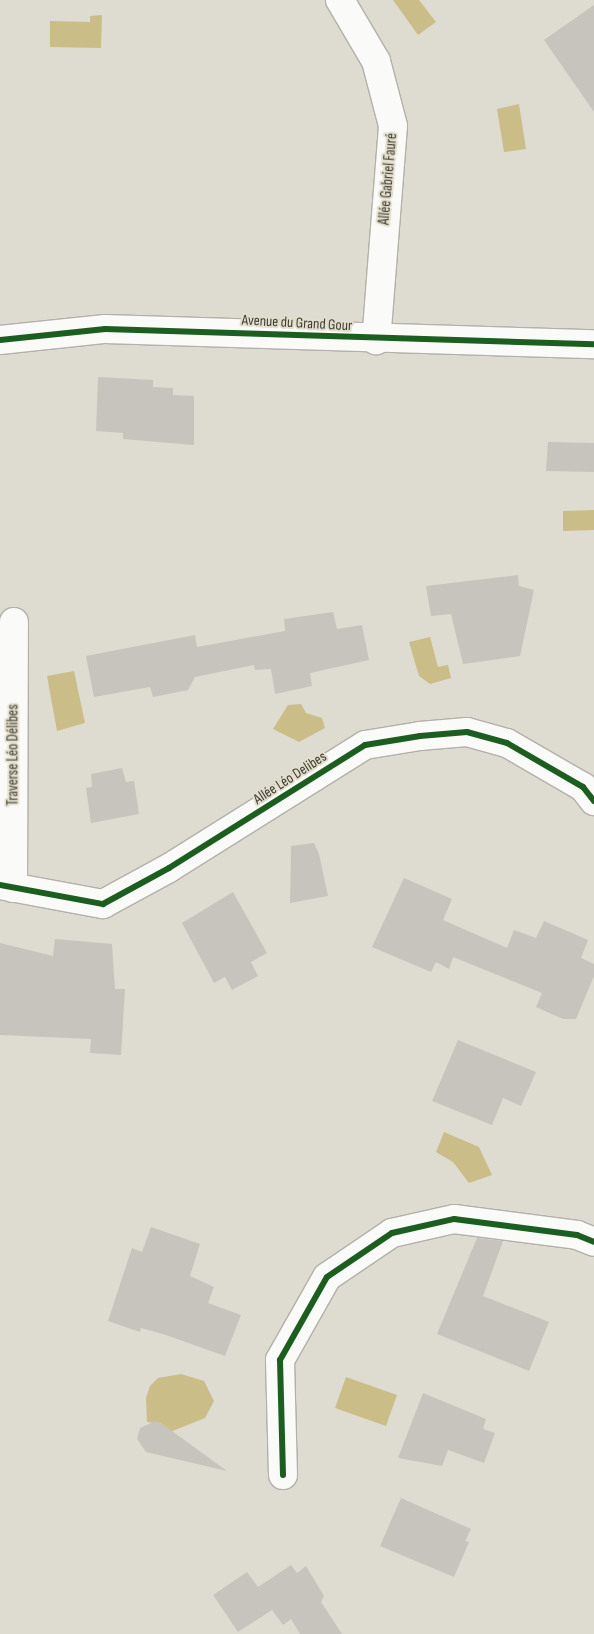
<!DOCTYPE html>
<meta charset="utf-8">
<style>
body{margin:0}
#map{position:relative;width:594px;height:1634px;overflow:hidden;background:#dedbd1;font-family:"Sofia Sans Condensed",sans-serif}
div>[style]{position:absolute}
.water>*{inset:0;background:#cbbd88}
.building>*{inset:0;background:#c7c4bd}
.roads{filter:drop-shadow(1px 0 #b2b0a8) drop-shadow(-1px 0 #b2b0a8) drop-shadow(0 1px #b2b0a8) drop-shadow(0 -1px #b2b0a8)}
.street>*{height:28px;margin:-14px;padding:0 14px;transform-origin:14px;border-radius:14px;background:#fafaf8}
.cycleway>*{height:6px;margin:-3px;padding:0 3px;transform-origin:3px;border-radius:3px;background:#1b5e20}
span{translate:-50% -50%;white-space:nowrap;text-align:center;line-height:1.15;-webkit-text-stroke:4px #e3decc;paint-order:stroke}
.street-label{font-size:15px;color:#3e3d35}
</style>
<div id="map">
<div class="water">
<div style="clip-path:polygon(393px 0,419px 0,436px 22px,418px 35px)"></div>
<div style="clip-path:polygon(102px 15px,101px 48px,50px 47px,50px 21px,90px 22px,90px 16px)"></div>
<div style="clip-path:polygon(519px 104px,526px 149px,504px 152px,497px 109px)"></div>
<div style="clip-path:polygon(594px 510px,594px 530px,563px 531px,563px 511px)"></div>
<div style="clip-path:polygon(430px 637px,438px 667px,448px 665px,451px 678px,430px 684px,419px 676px,409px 642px)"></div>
<div style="clip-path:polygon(74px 671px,85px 723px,57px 731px,47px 676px)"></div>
<div style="clip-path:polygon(301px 704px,306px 713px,322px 718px,325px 728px,299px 742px,273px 729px,288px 705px)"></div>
<div style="clip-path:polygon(444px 1132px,479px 1147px,492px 1175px,469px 1183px,453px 1162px,436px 1152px)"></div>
<div style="clip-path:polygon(181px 1374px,204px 1381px,214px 1401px,205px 1418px,170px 1432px,161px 1423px,147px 1422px,146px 1398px,150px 1386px,158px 1378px)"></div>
<div style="clip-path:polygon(346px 1377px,397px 1395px,386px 1426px,335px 1408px)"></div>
</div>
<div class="building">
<div style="clip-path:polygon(594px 5px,594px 112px,544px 40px)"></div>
<div style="clip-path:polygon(98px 377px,153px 380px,153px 387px,173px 388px,173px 395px,194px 396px,194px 445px,123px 439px,123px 433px,96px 431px)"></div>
<div style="clip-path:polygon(548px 442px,594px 443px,594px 472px,546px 471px)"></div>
<div style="clip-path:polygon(518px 575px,519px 586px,534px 590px,520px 656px,463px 664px,451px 614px,431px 616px,426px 586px)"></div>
<div style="clip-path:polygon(333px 612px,337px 629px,362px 625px,369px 660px,310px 673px,312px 686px,275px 694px,271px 669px,255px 670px,254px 665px,195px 677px,188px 690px,153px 697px,150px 687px,94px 697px,86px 656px,195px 635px,197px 647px,285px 631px,284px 619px)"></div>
<div style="clip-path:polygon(122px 768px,126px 782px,134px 781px,139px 814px,91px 823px,86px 788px,92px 787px,91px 774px)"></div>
<div style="clip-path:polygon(314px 843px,319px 854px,328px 896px,290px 903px,291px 846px)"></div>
<div style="clip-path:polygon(404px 878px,452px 899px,443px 920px,507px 948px,514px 930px,536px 938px,544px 921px,588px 940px,581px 958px,594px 964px,594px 976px,576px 1019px,563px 1019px,536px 1007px,542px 993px,453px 957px,449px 969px,436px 962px,431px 972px,372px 947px)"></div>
<div style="clip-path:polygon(233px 892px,267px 953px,251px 962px,258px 976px,232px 990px,225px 977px,214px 983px,182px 923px)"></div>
<div style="clip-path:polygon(55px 939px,112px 944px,115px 989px,125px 989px,121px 1055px,90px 1053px,91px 1039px,0 1035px,0 943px,53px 956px)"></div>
<div style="clip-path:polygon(458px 1040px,536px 1072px,521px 1106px,503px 1098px,492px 1125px,432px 1101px)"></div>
<div style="clip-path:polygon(151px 1227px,200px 1244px,190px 1276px,214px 1287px,208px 1303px,241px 1315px,225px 1356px,166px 1335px,141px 1328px,140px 1332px,108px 1321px,132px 1248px,142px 1252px)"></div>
<div style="clip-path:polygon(477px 1238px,503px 1241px,483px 1296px,549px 1322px,529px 1371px,437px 1334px)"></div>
<div style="clip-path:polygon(423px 1393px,486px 1419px,483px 1429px,495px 1433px,484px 1463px,448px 1450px,442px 1466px,398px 1458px)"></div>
<div style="clip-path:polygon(155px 1421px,161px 1423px,227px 1471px,146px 1452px,137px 1439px,140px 1428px)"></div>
<div style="clip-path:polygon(401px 1498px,471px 1529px,465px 1541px,469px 1542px,454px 1577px,380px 1546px)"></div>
<div style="clip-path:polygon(291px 1565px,297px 1573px,306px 1566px,324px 1596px,321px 1602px,342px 1634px,300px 1634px,291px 1619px,283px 1625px,272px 1610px,238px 1632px,213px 1595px,247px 1572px,258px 1587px)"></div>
</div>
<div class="roads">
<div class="street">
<div style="left:340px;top:0;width:71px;rotate:59.5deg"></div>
<div style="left:376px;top:61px;width:67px;rotate:75.3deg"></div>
<div style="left:393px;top:126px;width:215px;rotate:94.5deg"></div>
<div style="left:0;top:340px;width:106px;rotate:-6deg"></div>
<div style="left:105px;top:329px;width:489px;rotate:1.8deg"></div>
<div style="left:0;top:885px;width:105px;rotate:10.5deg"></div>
<div style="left:103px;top:904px;width:75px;rotate:-28.6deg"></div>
<div style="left:169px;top:868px;width:231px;rotate:-32.1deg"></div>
<div style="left:365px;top:745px;width:56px;rotate:-9.3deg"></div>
<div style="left:420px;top:736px;width:47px;rotate:-4.9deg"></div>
<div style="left:467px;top:732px;width:41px;rotate:15.4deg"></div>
<div style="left:507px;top:743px;width:88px;rotate:30.1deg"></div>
<div style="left:583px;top:787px;width:18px;rotate:52deg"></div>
<div style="left:13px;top:888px;width:266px;rotate:-89.8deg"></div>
<div style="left:283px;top:1475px;width:115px;rotate:-91.5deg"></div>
<div style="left:280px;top:1360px;width:95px;rotate:-60.5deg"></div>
<div style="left:327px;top:1277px;width:78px;rotate:-34.1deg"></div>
<div style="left:392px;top:1233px;width:64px;rotate:-12.7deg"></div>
<div style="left:454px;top:1219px;width:124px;rotate:7.4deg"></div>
<div style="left:577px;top:1235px;width:18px;rotate:22deg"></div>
</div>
</div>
<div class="cycleway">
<div style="left:0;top:340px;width:106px;rotate:-6deg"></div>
<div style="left:105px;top:329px;width:489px;rotate:1.8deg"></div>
<div style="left:0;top:885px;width:105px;rotate:10.5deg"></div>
<div style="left:103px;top:904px;width:75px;rotate:-28.6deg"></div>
<div style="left:169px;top:868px;width:231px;rotate:-32.1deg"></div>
<div style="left:365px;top:745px;width:56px;rotate:-9.3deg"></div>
<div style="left:420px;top:736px;width:47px;rotate:-4.9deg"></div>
<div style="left:467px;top:732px;width:41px;rotate:15.4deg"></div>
<div style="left:507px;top:743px;width:88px;rotate:30.1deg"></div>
<div style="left:583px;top:787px;width:18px;rotate:52deg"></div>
<div style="left:283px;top:1475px;width:115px;rotate:-91.5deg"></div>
<div style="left:280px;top:1360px;width:95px;rotate:-60.5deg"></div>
<div style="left:327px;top:1277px;width:78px;rotate:-34.1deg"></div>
<div style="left:392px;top:1233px;width:64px;rotate:-12.7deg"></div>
<div style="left:454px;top:1219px;width:124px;rotate:7.4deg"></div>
<div style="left:577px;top:1235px;width:18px;rotate:22deg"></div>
</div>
<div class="street-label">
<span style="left:388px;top:179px;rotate:-85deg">Allée Gabriel Fauré</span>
<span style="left:297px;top:323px;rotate:3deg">Avenue du Grand Gour</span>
<span style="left:13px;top:755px;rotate:-90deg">Traverse Léo Délibes</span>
<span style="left:290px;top:778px;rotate:-33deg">Allée Léo Delibes</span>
</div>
</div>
